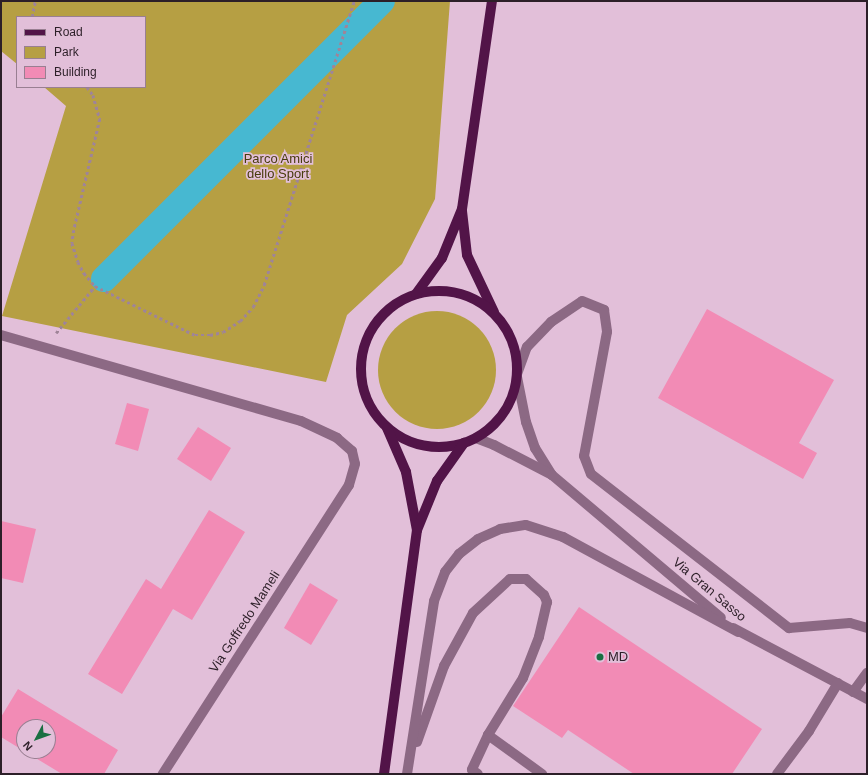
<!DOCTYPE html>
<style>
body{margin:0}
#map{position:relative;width:868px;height:775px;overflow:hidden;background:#e2bfd9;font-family:Arial,sans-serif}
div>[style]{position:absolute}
.green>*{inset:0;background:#b69f43}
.round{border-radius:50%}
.canal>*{height:26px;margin:-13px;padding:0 13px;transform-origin:13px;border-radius:13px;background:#47b8d1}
.building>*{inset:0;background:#f28bb5}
.path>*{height:2.5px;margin-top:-1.25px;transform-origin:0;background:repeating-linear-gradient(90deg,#9f8498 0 3px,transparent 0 6px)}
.minor>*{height:10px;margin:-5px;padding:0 5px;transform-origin:5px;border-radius:5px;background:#8c6984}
.major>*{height:10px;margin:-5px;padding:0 5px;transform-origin:5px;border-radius:5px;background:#521448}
.major>.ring{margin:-5px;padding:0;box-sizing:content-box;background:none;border:10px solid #521448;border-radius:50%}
.dots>*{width:11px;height:11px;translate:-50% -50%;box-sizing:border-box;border:2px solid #e2bfd9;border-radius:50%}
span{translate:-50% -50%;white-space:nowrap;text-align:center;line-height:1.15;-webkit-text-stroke:3.5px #e2bfd9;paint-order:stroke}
.park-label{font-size:13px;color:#483c0d}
.street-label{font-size:13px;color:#2c1f28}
.poi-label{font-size:13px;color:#2c1f28}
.left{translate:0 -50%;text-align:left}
.frame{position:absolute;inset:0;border:2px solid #2c1f28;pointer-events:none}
.legend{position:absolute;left:16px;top:16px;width:130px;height:72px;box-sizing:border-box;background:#e2bfd9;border:1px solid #997f92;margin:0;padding:5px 7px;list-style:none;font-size:12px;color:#2c1f28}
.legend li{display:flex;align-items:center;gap:8px;height:20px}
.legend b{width:20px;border:1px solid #997f92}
.north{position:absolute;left:16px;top:719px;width:40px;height:40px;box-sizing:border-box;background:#e2bfd9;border:1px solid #997f92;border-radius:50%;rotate:229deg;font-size:11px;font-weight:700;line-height:16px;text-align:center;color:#2c1f28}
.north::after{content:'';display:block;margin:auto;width:14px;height:18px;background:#196f42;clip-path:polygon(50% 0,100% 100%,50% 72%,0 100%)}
</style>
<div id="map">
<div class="green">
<div style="clip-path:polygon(1px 1px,450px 1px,435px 199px,402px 264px,347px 315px,326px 382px,2px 316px,66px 106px,44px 87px,145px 87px,145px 17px,17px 17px,17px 64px,1px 51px)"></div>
<div class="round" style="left:378px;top:311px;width:118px;height:118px"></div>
</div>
<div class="canal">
<div style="left:104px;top:279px;width:393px;rotate:-45deg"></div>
</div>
<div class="building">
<div style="clip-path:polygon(707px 309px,834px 380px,799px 443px,817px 453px,803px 479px,658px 398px)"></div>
<div style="clip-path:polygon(127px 403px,149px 409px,138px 451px,115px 444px)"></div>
<div style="clip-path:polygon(198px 427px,231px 448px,211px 481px,177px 459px)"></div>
<div style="clip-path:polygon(209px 510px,245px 532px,192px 620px,173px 609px,122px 694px,88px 674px,146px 579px,161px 589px)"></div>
<div style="clip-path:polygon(1px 521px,36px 529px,23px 583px,1px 578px)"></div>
<div style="clip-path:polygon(310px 583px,338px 600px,311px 645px,284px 628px)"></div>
<div style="clip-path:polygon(579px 607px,762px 729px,732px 774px,634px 774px,568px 730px,562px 738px,513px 706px)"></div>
<div style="clip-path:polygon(18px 689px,118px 750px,104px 774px,62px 774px,24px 751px,48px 751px,48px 727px,24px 727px,24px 751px,1px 737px,1px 717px)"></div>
</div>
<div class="path">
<div style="left:32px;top:17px;width:16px;rotate:-79deg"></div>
<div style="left:87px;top:87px;width:10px;rotate:53deg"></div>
<div style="left:93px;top:95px;width:25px;rotate:74deg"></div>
<div style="left:100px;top:119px;width:114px;rotate:103.2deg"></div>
<div style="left:74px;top:230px;width:13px;rotate:99deg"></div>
<div style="left:72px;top:243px;width:20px;rotate:72deg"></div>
<div style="left:78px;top:262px;width:13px;rotate:61deg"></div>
<div style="left:84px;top:273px;width:17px;rotate:50deg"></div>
<div style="left:95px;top:286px;width:111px;rotate:26.1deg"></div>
<div style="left:195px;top:335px;width:15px"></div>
<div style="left:210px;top:335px;width:13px;rotate:-13deg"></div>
<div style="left:223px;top:332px;width:20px;rotate:-33deg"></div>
<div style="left:240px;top:321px;width:19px;rotate:-47deg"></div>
<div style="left:253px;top:307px;width:25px;rotate:-63deg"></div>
<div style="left:264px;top:285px;width:298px;rotate:-72.4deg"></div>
<div style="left:56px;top:333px;width:61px;rotate:-50.3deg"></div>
</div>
<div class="minor">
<div style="left:1px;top:335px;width:312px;rotate:16deg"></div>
<div style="left:301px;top:421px;width:40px;rotate:25deg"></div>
<div style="left:337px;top:438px;width:20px;rotate:41deg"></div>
<div style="left:352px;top:451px;width:13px;rotate:77deg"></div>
<div style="left:355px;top:464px;width:22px;rotate:106deg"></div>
<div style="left:349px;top:485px;width:344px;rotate:122.8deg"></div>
<div style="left:517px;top:374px;width:29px;rotate:-70deg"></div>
<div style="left:527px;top:347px;width:35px;rotate:-46deg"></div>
<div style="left:551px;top:322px;width:37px;rotate:-34deg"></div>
<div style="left:582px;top:301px;width:24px;rotate:22deg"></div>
<div style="left:604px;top:310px;width:22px;rotate:82deg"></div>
<div style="left:607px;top:332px;width:126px;rotate:100.5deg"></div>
<div style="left:584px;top:456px;width:19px;rotate:69deg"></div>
<div style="left:591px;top:474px;width:251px;rotate:37.9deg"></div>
<div style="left:789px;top:628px;width:61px;rotate:-4.7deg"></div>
<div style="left:850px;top:623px;width:18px;rotate:16deg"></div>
<div style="left:517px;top:377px;width:46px;rotate:78.7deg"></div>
<div style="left:526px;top:422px;width:28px;rotate:71deg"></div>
<div style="left:535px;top:448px;width:32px;rotate:58deg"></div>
<div style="left:476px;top:438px;width:19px;rotate:21deg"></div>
<div style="left:494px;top:445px;width:65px;rotate:27.3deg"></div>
<div style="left:552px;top:475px;width:221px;rotate:40.2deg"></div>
<div style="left:733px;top:628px;width:152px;rotate:27.9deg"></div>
<div style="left:853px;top:692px;width:24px;rotate:-54deg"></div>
<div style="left:488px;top:735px;width:67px;rotate:35.8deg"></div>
<div style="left:417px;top:742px;width:81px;rotate:-70.4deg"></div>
<div style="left:444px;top:666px;width:60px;rotate:-61.3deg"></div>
<div style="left:473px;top:613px;width:50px;rotate:-42.6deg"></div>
<div style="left:510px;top:579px;width:16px"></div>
<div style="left:526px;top:579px;width:24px;rotate:42deg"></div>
<div style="left:544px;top:595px;width:8px;rotate:67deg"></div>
<div style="left:547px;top:602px;width:36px;rotate:103deg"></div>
<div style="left:539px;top:637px;width:44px;rotate:111.3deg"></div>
<div style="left:523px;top:678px;width:67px;rotate:121.6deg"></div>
<div style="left:488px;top:735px;width:38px;rotate:115deg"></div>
<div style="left:472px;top:770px;width:7px;rotate:34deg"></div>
<div style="left:407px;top:774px;width:175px;rotate:-81.1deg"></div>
<div style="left:434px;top:601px;width:31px;rotate:-69deg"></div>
<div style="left:445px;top:572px;width:23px;rotate:-52deg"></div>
<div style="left:459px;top:554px;width:24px;rotate:-38deg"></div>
<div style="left:478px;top:539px;width:24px;rotate:-24deg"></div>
<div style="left:500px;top:529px;width:26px;rotate:-9deg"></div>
<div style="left:526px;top:525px;width:39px;rotate:18deg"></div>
<div style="left:563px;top:537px;width:199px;rotate:28.5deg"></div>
<div style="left:777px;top:774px;width:54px;rotate:-53.3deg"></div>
<div style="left:809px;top:731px;width:56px;rotate:-58.9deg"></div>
</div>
<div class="major">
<div style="left:462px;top:211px;width:44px;rotate:83.5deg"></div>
<div style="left:467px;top:255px;width:63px;rotate:64.7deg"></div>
<div class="ring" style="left:361px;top:291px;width:146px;height:146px"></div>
<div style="left:416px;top:294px;width:44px;rotate:-54.2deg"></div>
<div style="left:442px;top:258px;width:53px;rotate:-67.8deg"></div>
<div style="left:462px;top:209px;width:210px;rotate:-81.8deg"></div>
<div style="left:387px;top:428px;width:48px;rotate:66.6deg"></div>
<div style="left:406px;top:472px;width:59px;rotate:79.3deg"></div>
<div style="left:384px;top:774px;width:246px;rotate:-82.3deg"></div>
<div style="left:417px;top:530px;width:53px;rotate:-67.8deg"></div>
<div style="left:437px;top:481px;width:47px;rotate:-54.6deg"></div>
</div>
<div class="dots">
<div style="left:600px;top:657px;background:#196f42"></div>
</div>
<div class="park-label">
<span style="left:278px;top:167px">Parco Amici<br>dello Sport</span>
</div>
<div class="street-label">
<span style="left:709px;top:590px;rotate:40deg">Via Gran Sasso</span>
<span style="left:245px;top:622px;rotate:-57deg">Via Goffredo Mameli</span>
</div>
<div class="poi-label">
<span class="left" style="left:608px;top:657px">MD</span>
</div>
<div class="frame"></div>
<ul class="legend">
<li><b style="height:5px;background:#521448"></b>Road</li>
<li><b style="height:11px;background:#b69f43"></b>Park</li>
<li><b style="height:11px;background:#f28bb5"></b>Building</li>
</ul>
<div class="north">N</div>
</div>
